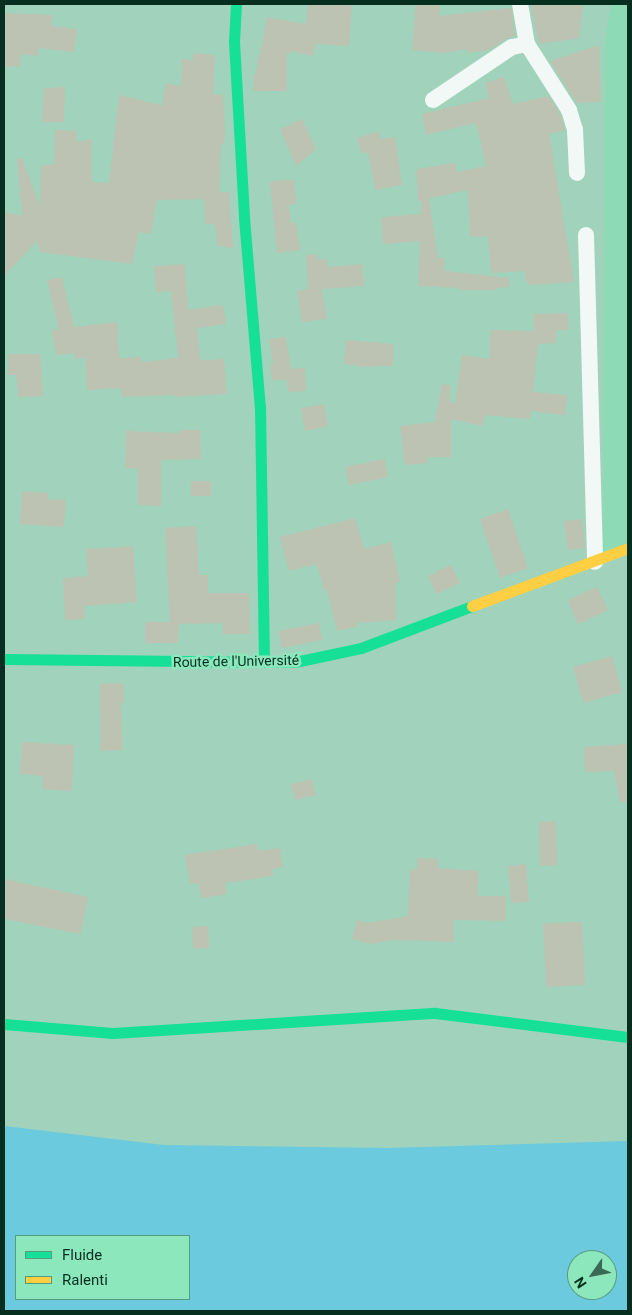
<!DOCTYPE html>
<meta charset="utf-8">
<style>
body{margin:0}
#map{position:relative;width:632px;height:1315px;overflow:hidden;background:#a1d2bb;font-family:Roboto,sans-serif}
div>[style]{position:absolute}
.built>*{inset:0;background:#8ddab6}
.water>*{inset:0;background:#6bcadd}
.building>*{inset:0;background:#bcc3b2}
.street>*{height:16px;margin:-8px;padding:0 8px;transform-origin:8px;border-radius:8px;background:#f1f8f5}
.fast>*{height:11px;margin:-5.5px;padding:0 5.5px;transform-origin:5.5px;border-radius:5.5px;background:#16e098}
.slow>*{height:11px;margin:-5.5px;padding:0 5.5px;transform-origin:5.5px;border-radius:5.5px;background:#ffcf43}
span{translate:-50% -50%;white-space:nowrap;text-align:center;line-height:1.15;-webkit-text-stroke:5px #8ce7bc;paint-order:stroke}
.street-label{font-size:14px;color:#062f1f}
.frame{position:absolute;inset:0;border:5px solid #062f1f;pointer-events:none}
.legend{position:absolute;left:15px;top:1235px;width:175px;height:65px;box-sizing:border-box;background:#8ce7bc;border:1px solid #569d7d;margin:0;padding:6px 9px;list-style:none;font-size:15px;color:#062f1f}
.legend li{display:flex;align-items:center;gap:10px;height:25px}
.legend b{width:25px;border:1px solid #569d7d}
.north{position:absolute;left:567px;top:1250px;width:50px;height:50px;box-sizing:border-box;background:#8ce7bc;border:1px solid #569d7d;border-radius:50%;rotate:237deg;font-size:14px;font-weight:700;line-height:20px;text-align:center;color:#062f1f}
.north::after{content:'';display:block;margin:auto;width:18px;height:22px;background:#3c6856;clip-path:polygon(50% 0,100% 100%,50% 72%,0 100%)}
</style>
<div id="map">
<div class="built">
<div style="clip-path:polygon(611px 4px,628px 4px,628px 545px,603px 556px,605px 41px)"></div>
</div>
<div class="water">
<div style="clip-path:polygon(evenodd,4px 1126px,164px 1145px,388px 1148px,628px 1141px,628px 1311px,4px 1311px,4px 1126px,16px 1236px,189px 1236px,189px 1299px,16px 1299px,16px 1236px,4px 1126px,577px 1260px,607px 1260px,607px 1290px,577px 1290px,577px 1260px)"></div>
</div>
<div class="building">
<div style="clip-path:polygon(308px 4px,352px 4px,349px 46px,316px 44px,313px 56px,291px 51px,291px 54px,287px 53px,287px 91px,253px 91px,254px 74px,256px 74px,258px 55px,260px 55px,267px 17px,306px 24px)"></div>
<div style="clip-path:polygon(416px 4px,440px 4px,439px 16px,511px 8px,515px 36px,506px 39px,489px 50px,467px 53px,466px 49px,444px 53px,412px 50px)"></div>
<div style="clip-path:polygon(530px 4px,583px 4px,579px 38px,539px 44px)"></div>
<div style="clip-path:polygon(4px 13px,53px 15px,51px 26px,77px 29px,74px 52px,39px 48px,38px 56px,21px 54px,20px 67px,4px 66px)"></div>
<div style="clip-path:polygon(599px 45px,601px 102px,577px 103px,550px 61px)"></div>
<div style="clip-path:polygon(193px 53px,215px 55px,213px 94px,223px 95px,225px 129px,224px 144px,221px 144px,219px 192px,229px 192px,233px 248px,217px 246px,215px 224px,205px 224px,204px 199px,157px 200px,151px 234px,139px 232px,132px 264px,40px 252px,37px 241px,4px 276px,4px 212px,22px 216px,17px 159px,22px 158px,40px 206px,41px 166px,54px 164px,55px 130px,77px 131px,76px 142px,92px 139px,92px 182px,109px 183px,119px 95px,162px 105px,166px 83px,181px 86px,182px 59px,192px 60px)"></div>
<div style="clip-path:polygon(504px 77px,513px 104px,549px 96px,560px 114px,565px 130px,549px 134px,574px 282px,528px 285px,528px 282px,525px 280px,525px 271px,491px 273px,488px 236px,470px 237px,468px 190px,426px 199px,429px 199px,438px 258px,445px 258px,444px 271px,509px 278px,509px 287px,496px 288px,496px 290px,459px 290px,459px 288px,418px 286px,420px 241px,383px 244px,381px 217px,421px 214px,421px 200px,418px 201px,416px 169px,455px 163px,457px 172px,486px 166px,476px 123px,426px 135px,422px 114px,489px 98px,485px 83px)"></div>
<div style="clip-path:polygon(65px 87px,64px 122px,42px 122px,44px 88px)"></div>
<div style="clip-path:polygon(302px 119px,316px 149px,296px 166px,280px 129px)"></div>
<div style="clip-path:polygon(379px 131px,381px 139px,395px 137px,402px 185px,375px 190px,368px 152px,362px 154px,357px 138px)"></div>
<div style="clip-path:polygon(294px 180px,296px 204px,289px 205px,291px 223px,296px 223px,300px 250px,277px 253px,270px 181px)"></div>
<div style="clip-path:polygon(317px 254px,318px 260px,327px 259px,328px 267px,362px 264px,364px 286px,322px 289px,327px 319px,302px 322px,297px 291px,308px 289px,306px 255px)"></div>
<div style="clip-path:polygon(185px 264px,188px 310px,223px 305px,226px 324px,197px 328px,200px 360px,224px 359px,227px 394px,175px 397px,175px 395px,122px 397px,121px 388px,87px 390px,85px 358px,75px 359px,74px 353px,56px 355px,52px 330px,59px 330px,47px 280px,62px 277px,74px 327px,117px 322px,119px 358px,141px 357px,142px 362px,178px 358px,171px 291px,156px 292px,154px 266px)"></div>
<div style="clip-path:polygon(568px 313px,568px 330px,556px 330px,556px 343px,538px 344px,533px 392px,567px 395px,565px 415px,531px 411px,530px 419px,485px 415px,483px 426px,451px 419px,451px 457px,427px 457px,428px 463px,405px 465px,400px 426px,435px 422px,442px 384px,450px 385px,450px 402px,455px 403px,462px 355px,490px 359px,490px 330px,534px 331px,533px 314px)"></div>
<div style="clip-path:polygon(286px 337px,291px 369px,305px 368px,306px 391px,288px 392px,287px 380px,272px 380px,270px 364px,273px 364px,269px 339px)"></div>
<div style="clip-path:polygon(346px 340px,393px 344px,393px 366px,358px 367px,358px 365px,344px 364px)"></div>
<div style="clip-path:polygon(8px 354px,40px 354px,43px 396px,18px 397px,16px 375px,8px 375px)"></div>
<div style="clip-path:polygon(324px 404px,328px 426px,305px 431px,301px 408px)"></div>
<div style="clip-path:polygon(179px 430px,200px 430px,201px 459px,161px 460px,161px 506px,138px 505px,138px 469px,125px 468px,126px 431px,179px 433px)"></div>
<div style="clip-path:polygon(385px 459px,388px 477px,349px 485px,345px 467px)"></div>
<div style="clip-path:polygon(191px 481px,211px 481px,211px 496px,191px 496px)"></div>
<div style="clip-path:polygon(22px 491px,48px 493px,48px 499px,66px 500px,64px 527px,20px 524px)"></div>
<div style="clip-path:polygon(508px 509px,528px 568px,500px 578px,480px 519px)"></div>
<div style="clip-path:polygon(355px 518px,364px 549px,391px 542px,400px 582px,395px 583px,396px 620px,357px 623px,357px 627px,337px 631px,327px 590px,324px 590px,317px 564px,289px 571px,280px 537px)"></div>
<div style="clip-path:polygon(582px 519px,585px 548px,568px 550px,564px 521px)"></div>
<div style="clip-path:polygon(196px 526px,199px 575px,208px 575px,208px 593px,249px 593px,250px 634px,223px 634px,223px 623px,179px 624px,178px 643px,145px 643px,145px 622px,170px 622px,165px 528px)"></div>
<div style="clip-path:polygon(133px 546px,137px 602px,84px 606px,85px 619px,65px 620px,63px 578px,88px 576px,86px 549px)"></div>
<div style="clip-path:polygon(451px 565px,460px 583px,436px 594px,428px 576px)"></div>
<div style="clip-path:polygon(597px 587px,608px 610px,578px 624px,568px 600px)"></div>
<div style="clip-path:polygon(319px 623px,322px 640px,282px 648px,279px 631px)"></div>
<div style="clip-path:polygon(612px 656px,622px 692px,583px 703px,573px 667px)"></div>
<div style="clip-path:polygon(123px 683px,124px 703px,121px 703px,123px 750px,101px 751px,100px 684px)"></div>
<div style="clip-path:polygon(22px 742px,74px 745px,72px 791px,42px 789px,43px 776px,20px 774px)"></div>
<div style="clip-path:polygon(628px 744px,628px 802px,620px 802px,614px 771px,585px 772px,584px 747px)"></div>
<div style="clip-path:polygon(312px 779px,316px 795px,295px 800px,291px 784px)"></div>
<div style="clip-path:polygon(556px 821px,557px 865px,540px 866px,539px 822px)"></div>
<div style="clip-path:polygon(257px 844px,258px 851px,280px 848px,283px 867px,272px 869px,273px 876px,225px 883px,227px 894px,201px 898px,199px 883px,190px 884px,185px 855px)"></div>
<div style="clip-path:polygon(417px 858px,438px 859px,438px 868px,479px 871px,477px 896px,506px 896px,506px 921px,454px 920px,454px 942px,393px 940px,371px 944px,352px 939px,357px 920px,368px 923px,408px 916px,410px 869px,417px 870px)"></div>
<div style="clip-path:polygon(526px 864px,529px 902px,511px 903px,508px 866px)"></div>
<div style="clip-path:polygon(4px 879px,88px 897px,81px 934px,4px 919px)"></div>
<div style="clip-path:polygon(582px 922px,585px 985px,546px 987px,543px 923px)"></div>
<div style="clip-path:polygon(208px 926px,209px 948px,193px 949px,192px 927px)"></div>
</div>
<div class="street">
<div style="left:520px;top:4px;width:41px;rotate:80.1deg"></div>
<div style="left:527px;top:44px;width:78px;rotate:57.5deg"></div>
<div style="left:569px;top:110px;width:21px;rotate:73deg"></div>
<div style="left:575px;top:130px;width:43px;rotate:87.3deg"></div>
<div style="left:433px;top:100px;width:95px;rotate:-33.9deg"></div>
<div style="left:512px;top:47px;width:15px;rotate:-11deg"></div>
<div style="left:586px;top:235px;width:327px;rotate:88.4deg"></div>
</div>
<div class="fast">
<div style="left:236px;top:4px;width:38px;rotate:93deg"></div>
<div style="left:234px;top:42px;width:176px;rotate:86.7deg"></div>
<div style="left:244px;top:218px;width:190px;rotate:85.2deg"></div>
<div style="left:260px;top:407px;width:255px;rotate:89.1deg"></div>
<div style="left:4px;top:659px;width:291px;rotate:0.6deg"></div>
<div style="left:295px;top:662px;width:67px;rotate:-12deg"></div>
<div style="left:361px;top:648px;width:119px;rotate:-20.7deg"></div>
<div style="left:4px;top:1024px;width:109px;rotate:4.7deg"></div>
<div style="left:113px;top:1033px;width:323px;rotate:-3.6deg"></div>
<div style="left:435px;top:1013px;width:194px;rotate:7.1deg"></div>
</div>
<div class="slow">
<div style="left:472px;top:606px;width:166px;rotate:-20.4deg"></div>
</div>
<div class="street-label">
<span style="left:236px;top:661px;rotate:-1deg">Route de l'Université</span>
</div>
<div class="frame"></div>
<ul class="legend">
<li><b style="height:6px;background:#16e098"></b>Fluide</li>
<li><b style="height:6px;background:#ffcf43"></b>Ralenti</li>
</ul>
<div class="north">N</div>
</div>
